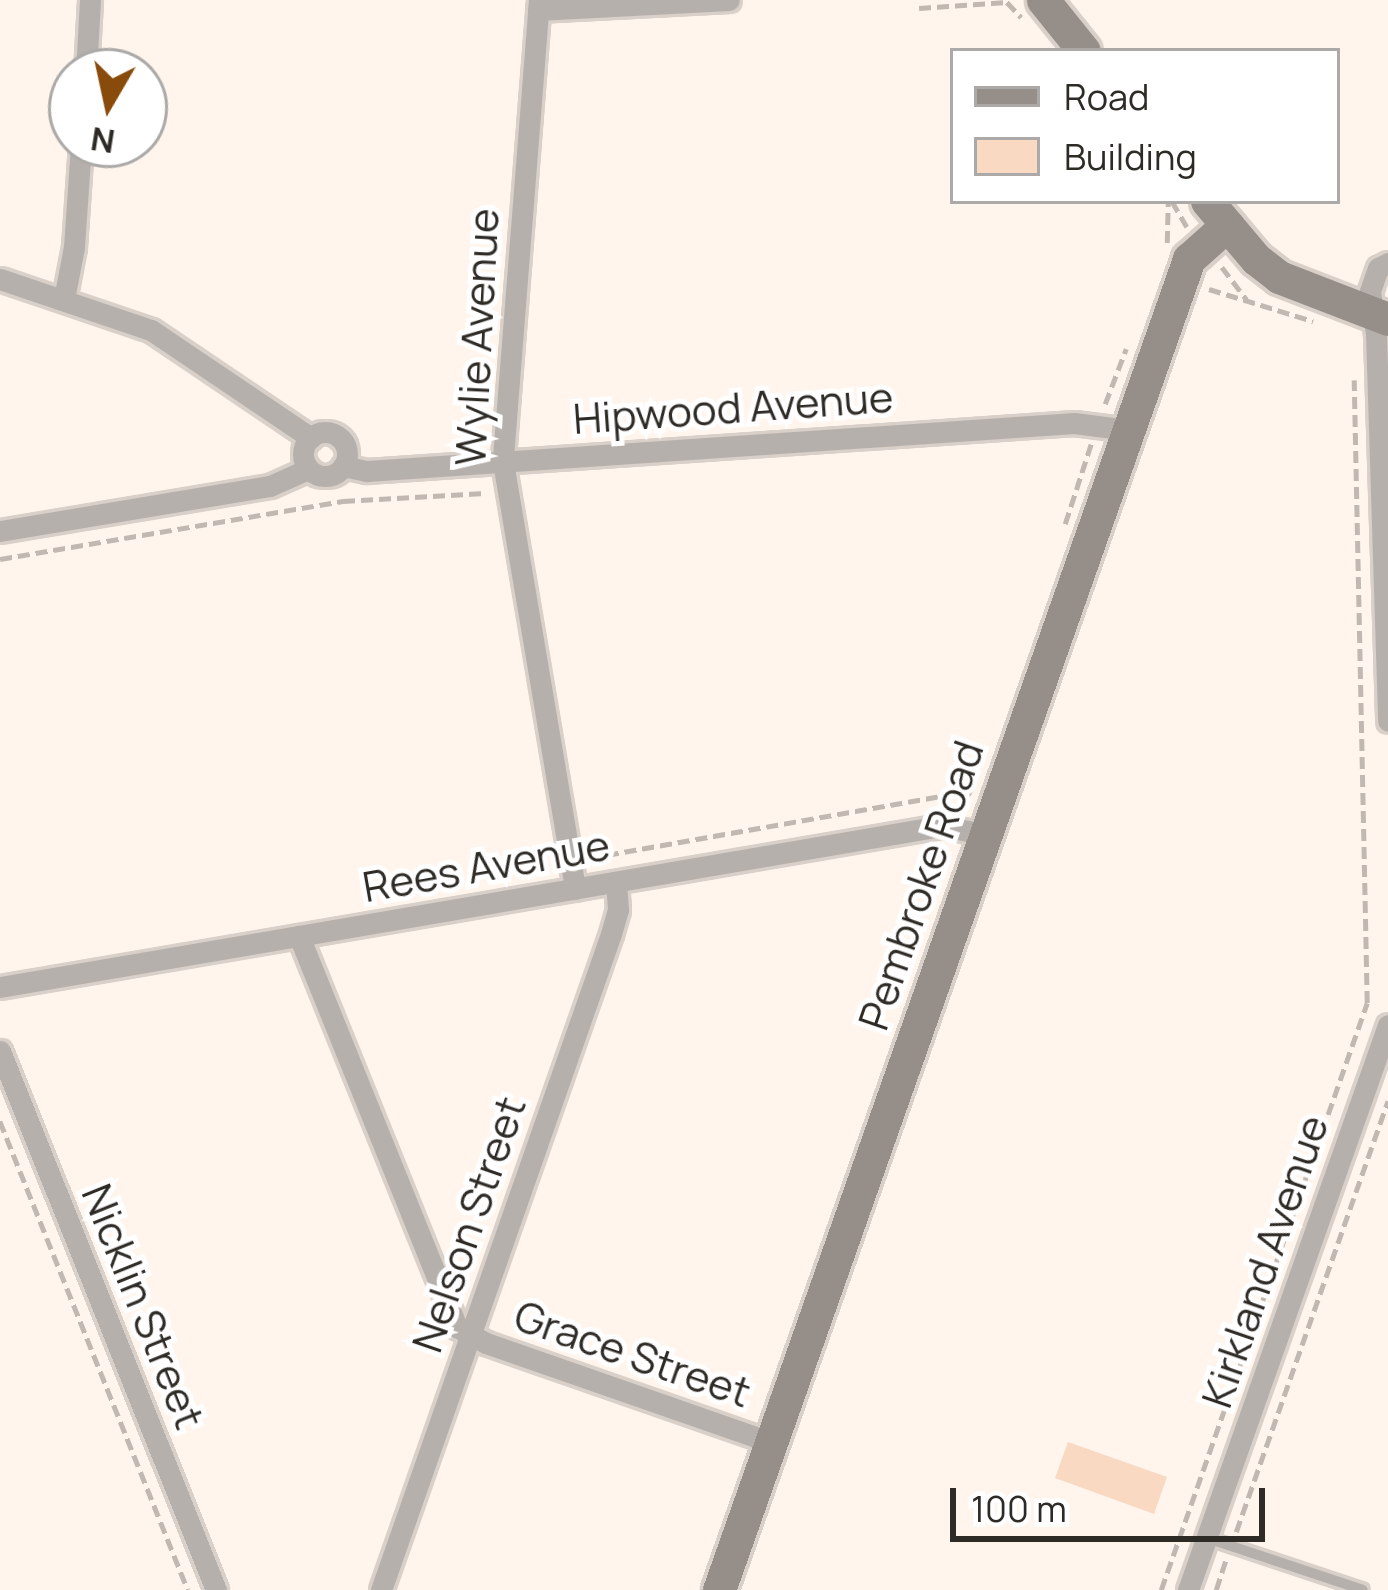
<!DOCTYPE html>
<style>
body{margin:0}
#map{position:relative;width:1388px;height:1590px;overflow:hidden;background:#fff5ed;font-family:Manrope,sans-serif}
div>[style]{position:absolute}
.building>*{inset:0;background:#f9d9c1}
.path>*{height:4.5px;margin-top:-2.25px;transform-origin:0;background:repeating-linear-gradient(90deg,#c0b8b1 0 12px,transparent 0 18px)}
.roads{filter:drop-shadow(3px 0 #d9d0c9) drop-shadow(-3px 0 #d9d0c9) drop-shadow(0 3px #d9d0c9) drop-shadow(0 -3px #d9d0c9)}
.lane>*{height:10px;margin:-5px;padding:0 5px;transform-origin:5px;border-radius:5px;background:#b6b0ac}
.street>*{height:21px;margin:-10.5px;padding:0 10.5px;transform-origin:10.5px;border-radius:10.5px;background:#b6b0ac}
.street>.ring{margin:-10.5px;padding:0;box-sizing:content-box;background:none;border:21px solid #b6b0ac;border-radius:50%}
.secondary>*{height:33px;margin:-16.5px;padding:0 16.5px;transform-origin:16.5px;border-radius:16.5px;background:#968e88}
span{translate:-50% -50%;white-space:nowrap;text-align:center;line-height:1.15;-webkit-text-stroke:10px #fff;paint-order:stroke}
.street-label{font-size:42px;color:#2e2a26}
.legend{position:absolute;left:950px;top:48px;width:390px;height:156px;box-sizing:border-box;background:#fff;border:3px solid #abaaa8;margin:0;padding:15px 21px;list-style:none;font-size:36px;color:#2e2a26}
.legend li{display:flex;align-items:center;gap:24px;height:60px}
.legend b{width:60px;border:3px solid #abaaa8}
.north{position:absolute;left:48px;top:48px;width:120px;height:120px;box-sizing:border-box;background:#fff;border:3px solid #abaaa8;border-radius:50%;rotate:189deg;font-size:33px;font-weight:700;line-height:48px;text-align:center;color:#2e2a26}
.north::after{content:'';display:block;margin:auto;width:42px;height:54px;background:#884b0b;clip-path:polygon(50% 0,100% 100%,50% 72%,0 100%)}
.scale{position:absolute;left:950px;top:1488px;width:315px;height:54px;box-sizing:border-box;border:6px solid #2e2a26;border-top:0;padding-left:15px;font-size:36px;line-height:42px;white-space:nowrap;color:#2e2a26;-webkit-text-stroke:9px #fff;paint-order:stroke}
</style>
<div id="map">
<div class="building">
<div style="clip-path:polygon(1068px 1442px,1167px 1477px,1154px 1514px,1055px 1478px)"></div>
</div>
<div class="path">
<div style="left:919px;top:8px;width:88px;rotate:-3.9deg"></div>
<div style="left:1007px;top:2px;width:21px;rotate:47deg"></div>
<div style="left:1172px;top:201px;width:30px;rotate:60deg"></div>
<div style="left:1167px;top:243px;width:42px;rotate:-88.6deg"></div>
<div style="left:1222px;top:267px;width:41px;rotate:52.9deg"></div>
<div style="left:1209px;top:289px;width:109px;rotate:17.1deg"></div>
<div style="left:1105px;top:404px;width:59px;rotate:-69.1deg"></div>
<div style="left:1065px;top:524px;width:84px;rotate:-72deg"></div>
<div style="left:0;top:559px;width:348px;rotate:-9.6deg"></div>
<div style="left:343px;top:501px;width:142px;rotate:-3.2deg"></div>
<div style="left:589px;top:858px;width:379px;rotate:-10deg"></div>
<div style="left:962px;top:792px;width:7px;rotate:56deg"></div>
<div style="left:966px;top:798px;width:16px;rotate:-60deg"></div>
<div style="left:0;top:1121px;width:505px;rotate:68.16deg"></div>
<div style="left:1236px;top:1532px;width:457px;rotate:-70.6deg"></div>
<div style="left:1161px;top:1590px;width:622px;rotate:-70.66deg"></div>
<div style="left:1367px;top:1003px;width:623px;rotate:-91.2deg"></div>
<div style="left:1216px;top:1590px;width:33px;rotate:-72deg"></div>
</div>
<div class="roads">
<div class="lane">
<div style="left:1207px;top:1538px;width:164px;rotate:18.4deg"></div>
</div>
<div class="street">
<div style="left:539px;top:0;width:463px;rotate:94.5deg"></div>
<div style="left:503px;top:462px;width:433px;rotate:80.4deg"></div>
<div style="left:538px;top:10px;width:191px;rotate:-3deg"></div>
<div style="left:86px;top:72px;width:72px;rotate:-86.8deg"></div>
<div style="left:1388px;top:263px;width:11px;rotate:153deg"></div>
<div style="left:1378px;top:268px;width:24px;rotate:109deg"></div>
<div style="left:1370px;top:291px;width:43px;rotate:82.1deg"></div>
<div style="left:1376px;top:334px;width:387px;rotate:88.2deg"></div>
<div style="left:0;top:279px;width:159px;rotate:18.7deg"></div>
<div style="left:151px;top:330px;width:193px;rotate:34deg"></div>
<div style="left:64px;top:299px;width:53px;rotate:-79.1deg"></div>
<div style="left:74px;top:247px;width:103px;rotate:-86.1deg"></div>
<div class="ring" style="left:303px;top:432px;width:23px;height:23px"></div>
<div style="left:343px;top:466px;width:25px;rotate:12deg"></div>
<div style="left:367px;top:471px;width:709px;rotate:-3.88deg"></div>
<div style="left:1074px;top:423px;width:55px;rotate:7.3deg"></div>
<div style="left:0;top:531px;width:274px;rotate:-9.5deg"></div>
<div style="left:270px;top:486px;width:42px;rotate:-24.1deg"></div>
<div style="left:299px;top:936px;width:422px;rotate:68deg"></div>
<div style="left:457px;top:1327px;width:33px;rotate:29deg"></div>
<div style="left:486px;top:1343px;width:302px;rotate:19.2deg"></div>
<div style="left:0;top:987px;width:955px;rotate:-9.71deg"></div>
<div style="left:941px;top:826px;width:45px;rotate:10.3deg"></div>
<div style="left:0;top:1051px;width:581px;rotate:68.16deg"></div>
<div style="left:381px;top:1590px;width:695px;rotate:-70.68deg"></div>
<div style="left:611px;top:934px;width:25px;rotate:-74deg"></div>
<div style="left:618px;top:910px;width:28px;rotate:-94deg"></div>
<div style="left:1188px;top:1590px;width:599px;rotate:-70.51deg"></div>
</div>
<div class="secondary">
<div style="left:1043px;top:0;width:65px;rotate:51.2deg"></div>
<div style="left:1207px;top:201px;width:76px;rotate:49.8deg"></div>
<div style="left:1256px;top:259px;width:29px;rotate:38deg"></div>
<div style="left:1279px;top:277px;width:117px;rotate:21.1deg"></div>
<div style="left:719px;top:1590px;width:1412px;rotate:-70.55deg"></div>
<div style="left:1189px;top:259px;width:51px;rotate:-41.8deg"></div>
</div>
</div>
<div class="street-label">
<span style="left:476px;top:337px;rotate:-87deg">Wylie Avenue</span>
<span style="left:733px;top:407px;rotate:-4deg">Hipwood Avenue</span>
<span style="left:486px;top:865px;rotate:-10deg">Rees Avenue</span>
<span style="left:920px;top:885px;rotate:-71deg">Pembroke Road</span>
<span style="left:468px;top:1224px;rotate:-71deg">Nelson Street</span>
<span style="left:1264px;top:1261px;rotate:-71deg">Kirkland Avenue</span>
<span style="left:144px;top:1306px;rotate:68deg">Nicklin Street</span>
<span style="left:633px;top:1353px;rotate:19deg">Grace Street</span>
</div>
<ul class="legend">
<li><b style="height:15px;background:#968e88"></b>Road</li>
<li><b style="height:33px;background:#f9d9c1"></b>Building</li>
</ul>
<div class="north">N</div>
<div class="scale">100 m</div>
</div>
